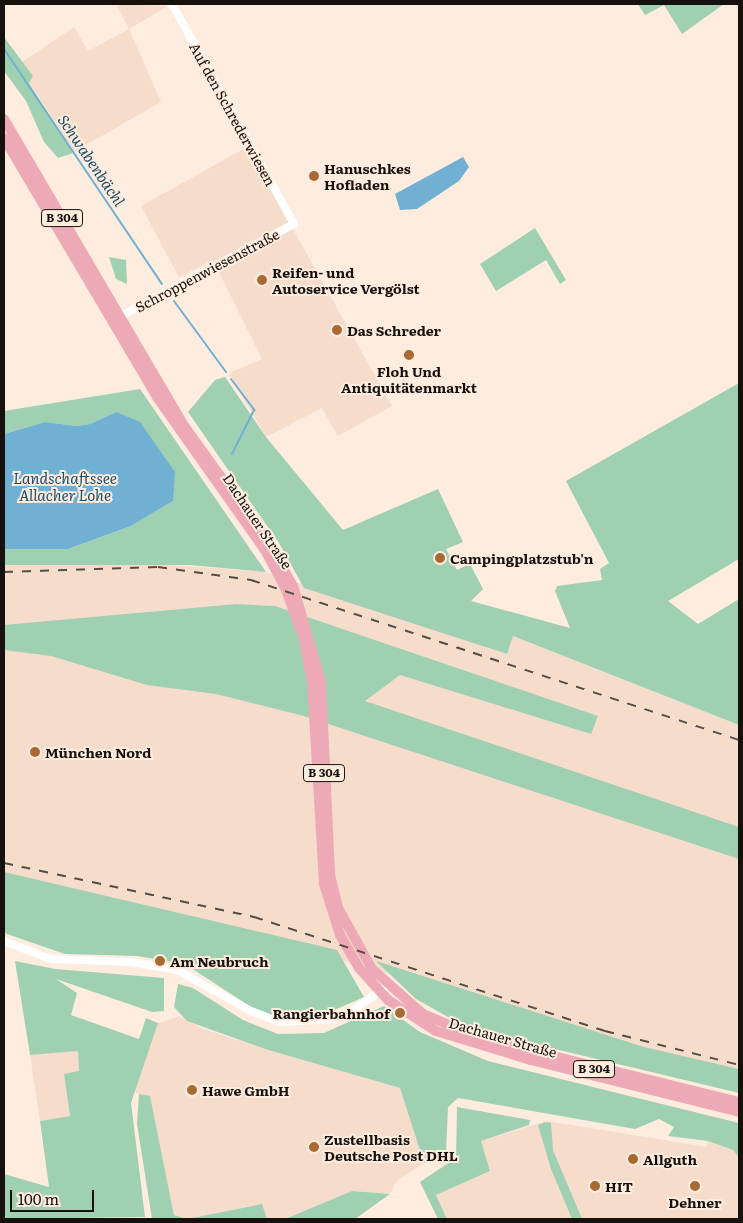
<!DOCTYPE html>
<meta charset="utf-8">
<style>
body{margin:0}
#map{position:relative;width:743px;height:1223px;overflow:hidden;background:#feecdf;font-family:Literata,serif}
div>[style]{position:absolute}
.built>*{inset:0;background:#f6ddcb}
.green>*{inset:0;background:#9fd0b2}
.water>*{inset:0;background:#70b0d2}
.stream>*{height:2px;margin:-1px;padding:0 1px;transform-origin:1px;border-radius:1px;background:#70b0d2}
.tertiary>*{height:8px;margin:-4px;padding:0 4px;transform-origin:4px;border-radius:4px;background:#fff}
.primary>*{height:10px;margin:-5px;padding:0 5px;transform-origin:5px;border-radius:5px;background:#edaab6}
.rail>*{height:2px;margin-top:-1px;transform-origin:0;background:repeating-linear-gradient(90deg,#544c45 0 9px,transparent 0 18px)}
.dots>*{width:14px;height:14px;translate:-50% -50%;box-sizing:border-box;border:2px solid #feecdf;border-radius:50%}
span{translate:-50% -50%;white-space:nowrap;text-align:center;line-height:1.15;-webkit-text-stroke:4px #feecdf;paint-order:stroke}
.shield-label span{padding:1px 4px;background:#feecdf;border:1px solid;border-radius:4px;-webkit-text-stroke-width:0}
.shield-label{font-size:12px;color:#16110c;font-weight:700}
.street-label{font-size:14px;color:#16110c}
.poi-label{font-size:14px;color:#16110c;font-weight:700}
.left{translate:0 -50%;text-align:left}
.right{translate:-100% -50%;text-align:right}
.water-label{font-size:15px;color:#1b4e66;font-style:italic}
.frame{position:absolute;inset:0;border:5px solid #16110c;pointer-events:none}
.scale{position:absolute;left:10px;top:1190px;width:84px;height:22px;box-sizing:border-box;border:2px solid #16110c;border-top:0;padding-left:6px;font-size:15px;line-height:18px;white-space:nowrap;color:#16110c;-webkit-text-stroke:4px #feecdf;paint-order:stroke}
</style>
<div id="map">
<div class="built">
<div style="clip-path:polygon(116px 4px,168px 6px,129px 29px,161px 102px,74px 152px,29px 82px,33px 76px,22px 62px,74px 27px,88px 51px,129px 29px)"></div>
<div style="clip-path:polygon(247px 147px,392px 406px,338px 436px,322px 408px,266px 437px,229px 373px,262px 359px,213px 260px,179px 277px,141px 206px)"></div>
<div style="clip-path:polygon(evenodd,177px 555px,170px 565px,266px 572px,506px 654px,513px 636px,739px 725px,739px 1069px,642px 1049px,306px 950px,4px 881px,4px 565px,74px 564px,177px 555px,236px 604px,275px 606px,598px 717px,593px 728px,394px 665px,365px 701px,134px 613px,236px 604px)"></div>
<div style="clip-path:polygon(180px 1016px,201px 1028px,265px 1049px,400px 1088px,424px 1163px,397px 1181px,390px 1194px,352px 1191px,285px 1219px,267px 1219px,261px 1204px,187px 1219px,174px 1215px,150px 1097px,134px 1092px,158px 1023px)"></div>
<div style="clip-path:polygon(78px 1051px,79px 1072px,64px 1075px,70px 1116px,40px 1121px,30px 1055px)"></div>
<div style="clip-path:polygon(547px 1121px,707px 1147px,708px 1141px,733px 1150px,739px 1157px,739px 1219px,447px 1219px,436px 1195px,490px 1171px,481px 1141px)"></div>
</div>
<div class="green">
<div style="clip-path:polygon(638px 4px,724px 4px,682px 34px,664px 5px,645px 15px)"></div>
<div style="clip-path:polygon(4px 37px,33px 76px,29px 83px,73px 153px,58px 158px,44px 142px,26px 101px,4px 71px)"></div>
<div style="clip-path:polygon(535px 228px,566px 280px,560px 284px,546px 260px,496px 291px,480px 264px)"></div>
<div style="clip-path:polygon(109px 257px,126px 260px,127px 284px,116px 279px)"></div>
<div style="clip-path:polygon(225px 377px,266px 437px,343px 530px,438px 489px,463px 542px,446px 549px,457px 570px,470px 564px,483px 589px,471px 601px,570px 628px,555px 591px,557px 586px,602px 580px,600px 569px,609px 563px,566px 481px,739px 383px,739px 559px,668px 601px,698px 624px,739px 599px,739px 725px,513px 636px,507px 654px,304px 588px,279px 543px,188px 412px,215px 380px)"></div>
<div style="clip-path:polygon(140px 389px,266px 572px,189px 565px,4px 565px,4px 549px,68px 549px,131px 526px,173px 501px,116px 412px,90px 424px,77px 426px,45px 422px,4px 434px,4px 411px)"></div>
<div style="clip-path:polygon(236px 604px,275px 606px,598px 716px,591px 734px,400px 675px,365px 701px,739px 827px,739px 859px,304px 716px,216px 694px,147px 685px,51px 656px,4px 650px,4px 625px)"></div>
<div style="clip-path:polygon(4px 872px,337px 950px,364px 997px,316px 1018px,272px 1016px,254px 1009px,185px 964px,137px 956px,65px 954px,7px 934px,4px 932px)"></div>
<div style="clip-path:polygon(15px 961px,55px 969px,164px 978px,164px 1011px,152px 1012px,56px 979px,77px 993px,71px 1015px,139px 1039px,146px 1018px,158px 1023px,131px 1103px,145px 1217px,4px 1219px,4px 1174px,49px 1187px,40px 1121px,70px 1116px,64px 1074px,79px 1071px,78px 1051px,30px 1055px)"></div>
<div style="clip-path:polygon(376px 961px,644px 1047px,739px 1069px,739px 1093px,505px 1037px,455px 1021px,416px 999px)"></div>
<div style="clip-path:polygon(178px 984px,193px 988px,243px 1020px,278px 1034px,324px 1033px,384px 1006px,420px 1032px,488px 1061px,739px 1123px,739px 1157px,733px 1150px,708px 1141px,668px 1136px,674px 1127px,659px 1119px,635px 1129px,458px 1098px,448px 1107px,446px 1153px,424px 1163px,400px 1088px,265px 1049px,187px 1021px,174px 1007px)"></div>
<div style="clip-path:polygon(139px 1094px,150px 1096px,174px 1215px,187px 1219px,262px 1204px,267px 1219px,152px 1219px,137px 1124px)"></div>
<div style="clip-path:polygon(457px 1107px,530px 1120px,529px 1125px,481px 1141px,490px 1171px,436px 1195px,447px 1219px,438px 1219px,420px 1182px,456px 1158px)"></div>
<div style="clip-path:polygon(546px 1122px,551px 1123px,553px 1150px,582px 1219px,572px 1219px,551px 1169px,538px 1125px)"></div>
<div style="clip-path:polygon(352px 1191px,390px 1194px,355px 1219px,285px 1219px)"></div>
</div>
<div class="water">
<div style="clip-path:polygon(463px 157px,469px 167px,459px 181px,417px 209px,400px 210px,395px 194px)"></div>
<div style="clip-path:polygon(116px 412px,140px 422px,175px 472px,173px 501px,131px 526px,68px 549px,4px 549px,4px 434px,45px 422px,77px 426px,90px 424px)"></div>
</div>
<div class="stream">
<div style="left:4px;top:49px;width:283px;rotate:56.1deg"></div>
<div style="left:174px;top:301px;width:88px;rotate:53.8deg"></div>
<div style="left:231px;top:379px;width:39px;rotate:53deg"></div>
<div style="left:254px;top:410px;width:49px;rotate:116.6deg"></div>
</div>
<div class="tertiary">
<div style="left:117px;top:318px;width:200px;rotate:-28deg"></div>
<div style="left:294px;top:224px;width:252px;rotate:-119deg"></div>
<div style="left:4px;top:941px;width:50px;rotate:21deg"></div>
<div style="left:51px;top:959px;width:81px;rotate:2.1deg"></div>
<div style="left:132px;top:962px;width:46px;rotate:10.1deg"></div>
<div style="left:177px;top:970px;width:85px;rotate:29deg"></div>
<div style="left:251px;top:1011px;width:31px;rotate:21deg"></div>
<div style="left:280px;top:1022px;width:53px;rotate:-3.2deg"></div>
<div style="left:333px;top:1019px;width:22px;rotate:-24deg"></div>
<div style="left:353px;top:1010px;width:39px;rotate:-35deg"></div>
</div>
<div class="primary">
<div style="left:4px;top:119px;width:352px;rotate:59.6deg"></div>
<div style="left:182px;top:423px;width:153px;rotate:54.3deg"></div>
<div style="left:271px;top:547px;width:45px;rotate:60.6deg"></div>
<div style="left:293px;top:586px;width:100px;rotate:73.7deg"></div>
<div style="left:321px;top:682px;width:193px;rotate:87.3deg"></div>
<div style="left:330px;top:875px;width:34px;rotate:76deg"></div>
<div style="left:338px;top:908px;width:70px;rotate:60.9deg"></div>
<div style="left:372px;top:969px;width:68px;rotate:41.4deg"></div>
<div style="left:423px;top:1014px;width:62px;rotate:22.8deg"></div>
<div style="left:480px;top:1038px;width:267px;rotate:13.9deg"></div>
<div style="left:4px;top:138px;width:301px;rotate:59.4deg"></div>
<div style="left:157px;top:397px;width:187px;rotate:54.8deg"></div>
<div style="left:265px;top:550px;width:40px;rotate:62deg"></div>
<div style="left:284px;top:585px;width:54px;rotate:69.6deg"></div>
<div style="left:303px;top:636px;width:46px;rotate:78.7deg"></div>
<div style="left:312px;top:681px;width:203px;rotate:86.6deg"></div>
<div style="left:324px;top:884px;width:53px;rotate:72.6deg"></div>
<div style="left:340px;top:935px;width:38px;rotate:60deg"></div>
<div style="left:359px;top:968px;width:43px;rotate:47.8deg"></div>
<div style="left:388px;top:1000px;width:57px;rotate:32.9deg"></div>
<div style="left:436px;top:1031px;width:99px;rotate:17deg"></div>
<div style="left:531px;top:1060px;width:214px;rotate:14deg"></div>
</div>
<div class="rail">
<div style="left:4px;top:572px;width:154px;rotate:-1.9deg"></div>
<div style="left:158px;top:567px;width:94px;rotate:8deg"></div>
<div style="left:251px;top:580px;width:514px;rotate:18.15deg"></div>
<div style="left:4px;top:863px;width:256px;rotate:12.2deg"></div>
<div style="left:254px;top:917px;width:369px;rotate:18deg"></div>
<div style="left:605px;top:1031px;width:138px;rotate:14.2deg"></div>
</div>
<div class="dots">
<div style="left:314px;top:176px;background:#a96932"></div>
<div style="left:262px;top:280px;background:#a96932"></div>
<div style="left:337px;top:330px;background:#a96932"></div>
<div style="left:409px;top:355px;background:#a96932"></div>
<div style="left:440px;top:558px;background:#a96932"></div>
<div style="left:35px;top:752px;background:#a96932"></div>
<div style="left:160px;top:961px;background:#a96932"></div>
<div style="left:400px;top:1013px;background:#a96932"></div>
<div style="left:192px;top:1090px;background:#a96932"></div>
<div style="left:314px;top:1147px;background:#a96932"></div>
<div style="left:633px;top:1159px;background:#a96932"></div>
<div style="left:595px;top:1186px;background:#a96932"></div>
<div style="left:695px;top:1186px;background:#a96932"></div>
</div>
<div class="shield-label">
<span style="left:62px;top:218px">B 304</span>
<span style="left:324px;top:773px">B 304</span>
<span style="left:594px;top:1069px">B 304</span>
</div>
<div class="street-label">
<span style="left:233px;top:114px;rotate:61deg">Auf den Schrederwiesen</span>
<span style="left:207px;top:270px;rotate:-28deg">Schroppenwiesenstraße</span>
<span style="left:258px;top:521px;rotate:56deg">Dachauer Straße</span>
<span style="left:503px;top:1037px;rotate:16deg">Dachauer Straße</span>
</div>
<div class="poi-label">
<span class="left" style="left:324px;top:176px">Hanuschkes<br>Hofladen</span>
<span class="left" style="left:272px;top:280px">Reifen- und<br>Autoservice Vergölst</span>
<span class="left" style="left:347px;top:330px">Das Schreder</span>
<span style="left:409px;top:379px">Floh Und<br>Antiquitätenmarkt</span>
<span class="left" style="left:450px;top:558px">Campingplatzstub'n</span>
<span class="left" style="left:45px;top:752px">München Nord</span>
<span class="left" style="left:170px;top:961px">Am Neubruch</span>
<span class="right" style="left:390px;top:1013px">Rangierbahnhof</span>
<span class="left" style="left:202px;top:1090px">Hawe GmbH</span>
<span class="left" style="left:324px;top:1147px">Zustellbasis<br>Deutsche Post DHL</span>
<span class="left" style="left:643px;top:1159px">Allguth</span>
<span class="left" style="left:605px;top:1186px">HIT</span>
<span style="left:695px;top:1202px">Dehner</span>
</div>
<div class="water-label">
<span style="left:92px;top:160px;rotate:56deg">Schwabenbächl</span>
<span style="left:65px;top:486px">Landschaftssee<br>Allacher Lohe</span>
</div>
<div class="frame"></div>
<div class="scale">100 m</div>
</div>
